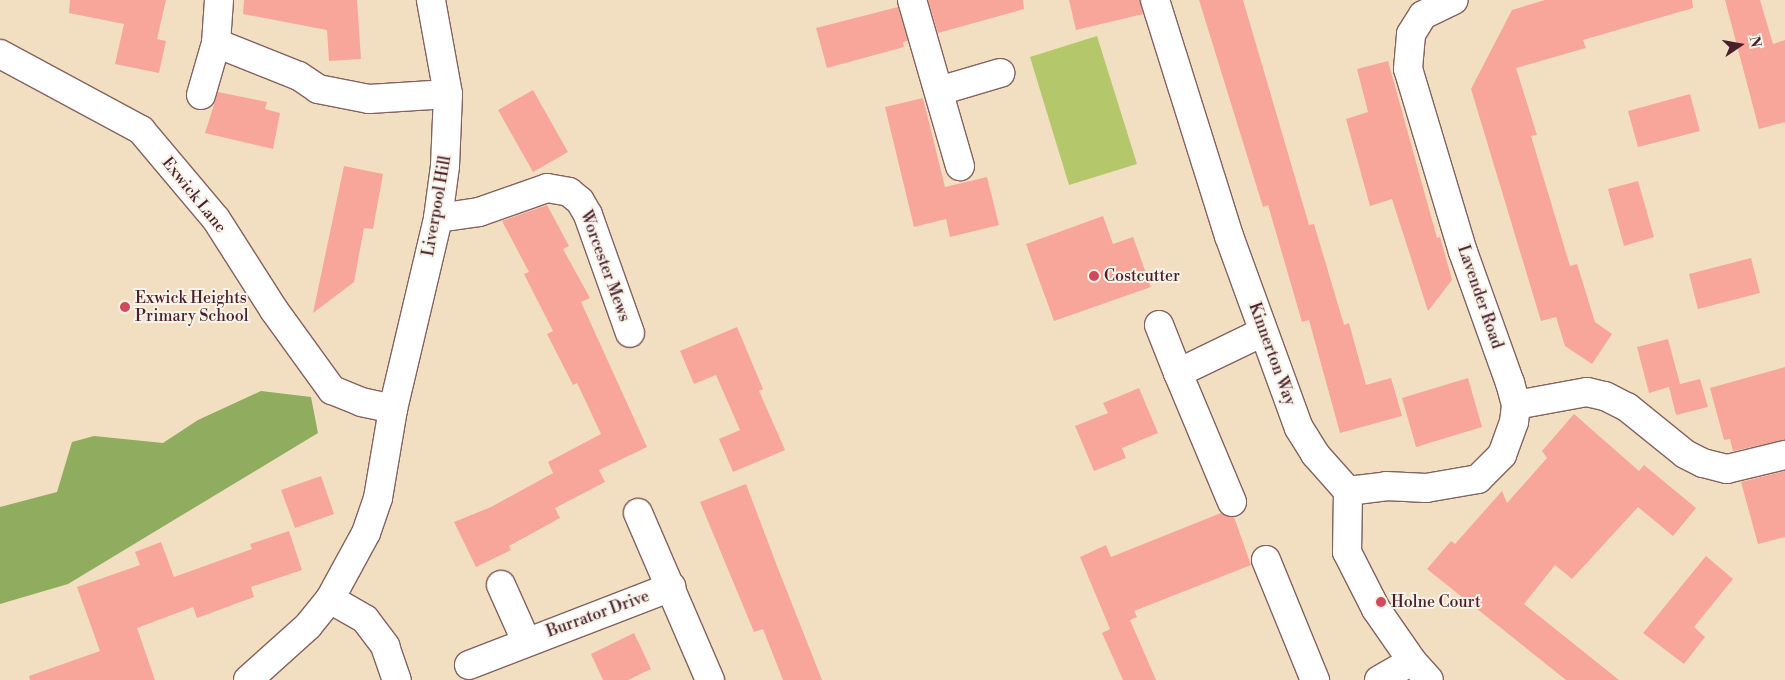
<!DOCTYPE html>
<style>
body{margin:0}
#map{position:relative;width:1785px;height:680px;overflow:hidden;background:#f2dfc2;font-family:"Libre Bodoni",serif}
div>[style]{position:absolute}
.green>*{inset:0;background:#b4c76b}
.forest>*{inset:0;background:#8fac5f}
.building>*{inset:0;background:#f8a69a}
.roads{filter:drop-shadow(1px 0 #856260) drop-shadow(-1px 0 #856260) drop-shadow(0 1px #856260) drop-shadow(0 -1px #856260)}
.minor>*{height:28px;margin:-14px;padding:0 14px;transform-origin:14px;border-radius:14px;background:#fff}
.dots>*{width:14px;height:14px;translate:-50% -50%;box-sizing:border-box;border:2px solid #f7f3e8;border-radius:50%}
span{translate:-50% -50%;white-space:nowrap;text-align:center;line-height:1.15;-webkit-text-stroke:4px #f7f3e8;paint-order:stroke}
.street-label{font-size:16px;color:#4a1f2b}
.poi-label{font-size:16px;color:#4a1f2b}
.left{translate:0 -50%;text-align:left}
.north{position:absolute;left:1715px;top:20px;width:50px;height:50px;-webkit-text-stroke:4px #f7f3e8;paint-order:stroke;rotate:78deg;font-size:14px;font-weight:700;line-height:20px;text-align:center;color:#4a1f2b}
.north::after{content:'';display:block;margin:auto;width:18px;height:22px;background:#4a1f2b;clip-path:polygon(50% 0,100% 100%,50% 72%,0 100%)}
</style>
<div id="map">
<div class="green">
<div style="clip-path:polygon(1097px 36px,1137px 164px,1069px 185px,1030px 57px)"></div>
</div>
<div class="forest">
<div style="clip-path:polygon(261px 391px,311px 397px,318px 433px,68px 584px,0 604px,0 507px,57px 492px,72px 442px,94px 436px,163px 443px,198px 420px)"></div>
</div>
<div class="building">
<div style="clip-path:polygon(70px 0,166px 0,157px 39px,166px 41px,159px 73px,115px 64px,124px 24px,69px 13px)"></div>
<div style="clip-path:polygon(244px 0,357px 0,361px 59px,329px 61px,327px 30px,243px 14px)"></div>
<div style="clip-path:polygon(928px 0,1023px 0,1024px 9px,938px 33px)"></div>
<div style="clip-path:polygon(1069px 0,1140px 0,1143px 14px,1076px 30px)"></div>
<div style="clip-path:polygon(1199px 0,1243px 0,1309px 225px,1314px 224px,1344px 325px,1349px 323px,1366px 385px,1391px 378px,1402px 416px,1340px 433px,1309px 320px,1302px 322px,1268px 205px,1263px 207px)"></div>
<div style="clip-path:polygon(1545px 0,1692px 0,1693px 8px,1583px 40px,1586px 48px,1516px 68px,1537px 135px,1531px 136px,1570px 266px,1577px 264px,1595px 322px,1612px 334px,1592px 364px,1565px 346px,1556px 317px,1541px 321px,1471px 89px,1512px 10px)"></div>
<div style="clip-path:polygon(1725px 0,1760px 0,1773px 44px,1785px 40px,1785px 122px,1759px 129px)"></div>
<div style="clip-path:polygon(898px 7px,908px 41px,903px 42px,904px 47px,827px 68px,816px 28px)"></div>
<div style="clip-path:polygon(1388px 61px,1437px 238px,1440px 237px,1452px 280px,1428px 311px,1392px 199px,1370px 206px,1346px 119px,1368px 112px,1357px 69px)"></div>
<div style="clip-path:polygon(533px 90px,568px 152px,533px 172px,498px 110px)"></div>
<div style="clip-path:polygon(218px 92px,267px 102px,265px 109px,280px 113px,273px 149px,205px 133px)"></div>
<div style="clip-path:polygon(1690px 94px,1700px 131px,1638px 147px,1628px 111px)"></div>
<div style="clip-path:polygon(923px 98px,945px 187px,987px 177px,999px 225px,950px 237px,946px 219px,914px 227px,885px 107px)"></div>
<div style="clip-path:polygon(344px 166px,383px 174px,373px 229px,364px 228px,354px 282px,313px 313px)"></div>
<div style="clip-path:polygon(1638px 181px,1654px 237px,1624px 246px,1608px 189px)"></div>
<div style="clip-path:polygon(547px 205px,569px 246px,563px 249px,590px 298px,581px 302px,647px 447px,599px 470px,605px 482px,555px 508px,560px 518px,509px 546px,511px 550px,476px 567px,454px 522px,491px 507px,553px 473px,548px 462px,601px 434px,577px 383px,573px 385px,547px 334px,553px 331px,524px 274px,529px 272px,502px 221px)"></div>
<div style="clip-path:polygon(1103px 216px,1113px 244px,1133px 237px,1151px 287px,1054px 321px,1026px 244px)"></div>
<div style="clip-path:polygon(1751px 258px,1760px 293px,1698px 309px,1689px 274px)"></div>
<div style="clip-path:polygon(737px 327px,763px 389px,759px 391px,785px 450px,733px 472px,719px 439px,740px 430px,716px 375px,694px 384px,680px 351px)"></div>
<div style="clip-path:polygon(1668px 339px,1680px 384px,1700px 379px,1708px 407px,1676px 415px,1669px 387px,1649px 393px,1637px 347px)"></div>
<div style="clip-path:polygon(1785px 367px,1785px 440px,1733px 451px,1730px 439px,1724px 440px,1710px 388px)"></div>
<div style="clip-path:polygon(1468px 378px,1482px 427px,1416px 447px,1402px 398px)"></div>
<div style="clip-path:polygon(1139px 388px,1158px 433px,1122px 448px,1126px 458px,1094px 471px,1075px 426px,1108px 413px,1103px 403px)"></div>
<div style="clip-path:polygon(1574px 414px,1639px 471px,1644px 465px,1696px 508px,1673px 536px,1638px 507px,1572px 579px,1555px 565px,1524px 604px,1619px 680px,1566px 680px,1427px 569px,1451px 541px,1455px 544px,1502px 491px,1507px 503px,1547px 458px,1542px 451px)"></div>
<div style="clip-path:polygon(1785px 471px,1785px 537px,1758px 544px,1741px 482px)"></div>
<div style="clip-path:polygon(321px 476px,334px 514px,295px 528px,281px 490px)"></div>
<div style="clip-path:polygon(746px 484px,777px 566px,822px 680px,783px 680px,763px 629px,754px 632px,700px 502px)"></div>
<div style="clip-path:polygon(1221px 513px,1234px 517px,1251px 565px,1134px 611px,1137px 617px,1130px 620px,1156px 680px,1123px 680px,1102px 633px,1110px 629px,1080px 557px,1106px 545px,1111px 557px)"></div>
<div style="clip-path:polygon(289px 531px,302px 570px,251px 587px,254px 597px,197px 618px,193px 607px,137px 628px,155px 680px,30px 680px,29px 676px,100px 651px,77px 587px,140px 565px,135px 552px,161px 542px,174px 577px,252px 549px,250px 544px)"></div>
<div style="clip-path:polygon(1706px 556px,1733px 579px,1694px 627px,1705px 637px,1684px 664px,1643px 633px)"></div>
<div style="clip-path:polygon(634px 633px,651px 669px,628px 680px,603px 680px,591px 654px)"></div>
</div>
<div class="roads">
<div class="minor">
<div style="left:219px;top:0;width:43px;rotate:94deg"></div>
<div style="left:216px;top:43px;width:89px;rotate:21.7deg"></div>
<div style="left:299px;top:76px;width:23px;rotate:34deg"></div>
<div style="left:318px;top:89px;width:52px;rotate:11.1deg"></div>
<div style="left:369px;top:99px;width:79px;rotate:-3.6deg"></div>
<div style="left:912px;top:0;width:173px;rotate:73.9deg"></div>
<div style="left:1155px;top:0;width:247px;rotate:72.6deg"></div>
<div style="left:1229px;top:236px;width:204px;rotate:70deg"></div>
<div style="left:1299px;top:428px;width:31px;rotate:58deg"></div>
<div style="left:1315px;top:454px;width:50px;rotate:48.3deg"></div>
<div style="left:1348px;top:491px;width:61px;rotate:90.9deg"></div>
<div style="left:1347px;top:552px;width:64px;rotate:63deg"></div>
<div style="left:1376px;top:609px;width:63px;rotate:55.3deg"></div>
<div style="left:1412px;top:661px;width:25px;rotate:48deg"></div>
<div style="left:0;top:54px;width:160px;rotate:28.3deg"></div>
<div style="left:141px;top:130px;width:116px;rotate:49.9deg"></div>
<div style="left:216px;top:219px;width:108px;rotate:57.5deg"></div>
<div style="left:274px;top:310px;width:99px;rotate:54.1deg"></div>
<div style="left:332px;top:390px;width:31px;rotate:22deg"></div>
<div style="left:361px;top:402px;width:33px;rotate:12deg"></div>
<div style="left:939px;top:91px;width:64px;rotate:-16.4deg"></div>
<div style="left:201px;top:95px;width:54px;rotate:-73.9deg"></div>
<div style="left:438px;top:218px;width:41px;rotate:-8.3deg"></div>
<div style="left:479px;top:212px;width:72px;rotate:-19.4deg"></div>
<div style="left:547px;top:188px;width:22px;rotate:10deg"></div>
<div style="left:569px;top:192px;width:14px;rotate:39deg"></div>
<div style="left:580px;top:201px;width:16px;rotate:60deg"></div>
<div style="left:588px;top:215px;width:125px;rotate:70.4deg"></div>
<div style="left:1159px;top:325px;width:52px;rotate:68.4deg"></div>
<div style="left:1516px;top:405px;width:72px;rotate:-10.4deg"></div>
<div style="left:1587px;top:392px;width:18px;rotate:13deg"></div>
<div style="left:1605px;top:396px;width:25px;rotate:27deg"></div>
<div style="left:1627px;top:407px;width:75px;rotate:39deg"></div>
<div style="left:1685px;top:454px;width:20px;rotate:27deg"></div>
<div style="left:1703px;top:463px;width:25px;rotate:14deg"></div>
<div style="left:1727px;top:469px;width:60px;rotate:-13.6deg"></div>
<div style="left:1348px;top:491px;width:38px;rotate:-7deg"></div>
<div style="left:1386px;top:486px;width:40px;rotate:2.9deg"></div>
<div style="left:1426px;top:488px;width:53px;rotate:-9.8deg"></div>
<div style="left:1478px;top:479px;width:34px;rotate:-45deg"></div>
<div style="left:1502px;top:455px;width:35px;rotate:-70deg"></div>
<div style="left:1514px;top:422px;width:17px;rotate:-83deg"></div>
<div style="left:1516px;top:405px;width:23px;rotate:-105deg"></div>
<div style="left:1510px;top:383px;width:139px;rotate:-109.7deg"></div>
<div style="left:1463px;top:252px;width:191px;rotate:-106.7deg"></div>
<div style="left:1408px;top:69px;width:35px;rotate:-85deg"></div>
<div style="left:1411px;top:34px;width:22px;rotate:-58deg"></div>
<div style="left:1423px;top:15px;width:34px;rotate:-26deg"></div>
<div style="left:1232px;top:502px;width:140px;rotate:-112.7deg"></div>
<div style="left:1178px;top:373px;width:94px;rotate:-25.8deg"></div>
<div style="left:638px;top:513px;width:182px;rotate:66.7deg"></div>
<div style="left:1266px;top:560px;width:130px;rotate:67.8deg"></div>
<div style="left:501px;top:585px;width:61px;rotate:65.9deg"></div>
<div style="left:330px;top:599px;width:40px;rotate:29.7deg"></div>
<div style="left:365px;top:619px;width:34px;rotate:53deg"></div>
<div style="left:385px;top:646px;width:36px;rotate:71deg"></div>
<div style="left:469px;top:665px;width:217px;rotate:-21.1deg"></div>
<div style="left:248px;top:680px;width:81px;rotate:-42deg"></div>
<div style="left:308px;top:626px;width:35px;rotate:-51deg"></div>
<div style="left:330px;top:599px;width:75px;rotate:-61.4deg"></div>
<div style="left:366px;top:533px;width:37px;rotate:-71deg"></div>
<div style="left:378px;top:498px;width:90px;rotate:-80.4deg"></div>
<div style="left:393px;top:409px;width:196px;rotate:-76.7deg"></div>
<div style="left:438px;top:218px;width:52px;rotate:-82.3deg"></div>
<div style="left:445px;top:166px;width:72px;rotate:-87.6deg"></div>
<div style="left:448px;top:94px;width:96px;rotate:-100.3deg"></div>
<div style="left:1379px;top:680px;width:38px;rotate:-30deg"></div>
</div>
</div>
<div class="dots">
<div style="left:1094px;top:276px;background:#d1495b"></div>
<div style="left:125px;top:307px;background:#d1495b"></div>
<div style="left:1381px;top:602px;background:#d1495b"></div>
</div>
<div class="street-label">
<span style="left:194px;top:195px;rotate:51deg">Exwick Lane</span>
<span style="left:437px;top:206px;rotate:-80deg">Liverpool Hill</span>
<span style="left:605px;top:266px;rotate:70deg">Worcester Mews</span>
<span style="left:1480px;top:297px;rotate:71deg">Lavender Road</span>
<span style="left:1272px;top:354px;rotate:70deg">Kinnerton Way</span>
<span style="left:598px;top:614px;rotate:-20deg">Burrator Drive</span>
</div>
<div class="poi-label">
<span class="left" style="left:1104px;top:276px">Costcutter</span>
<span class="left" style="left:135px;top:307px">Exwick Heights<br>Primary School</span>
<span class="left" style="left:1391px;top:602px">Holne Court</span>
</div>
<div class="north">N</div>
</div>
